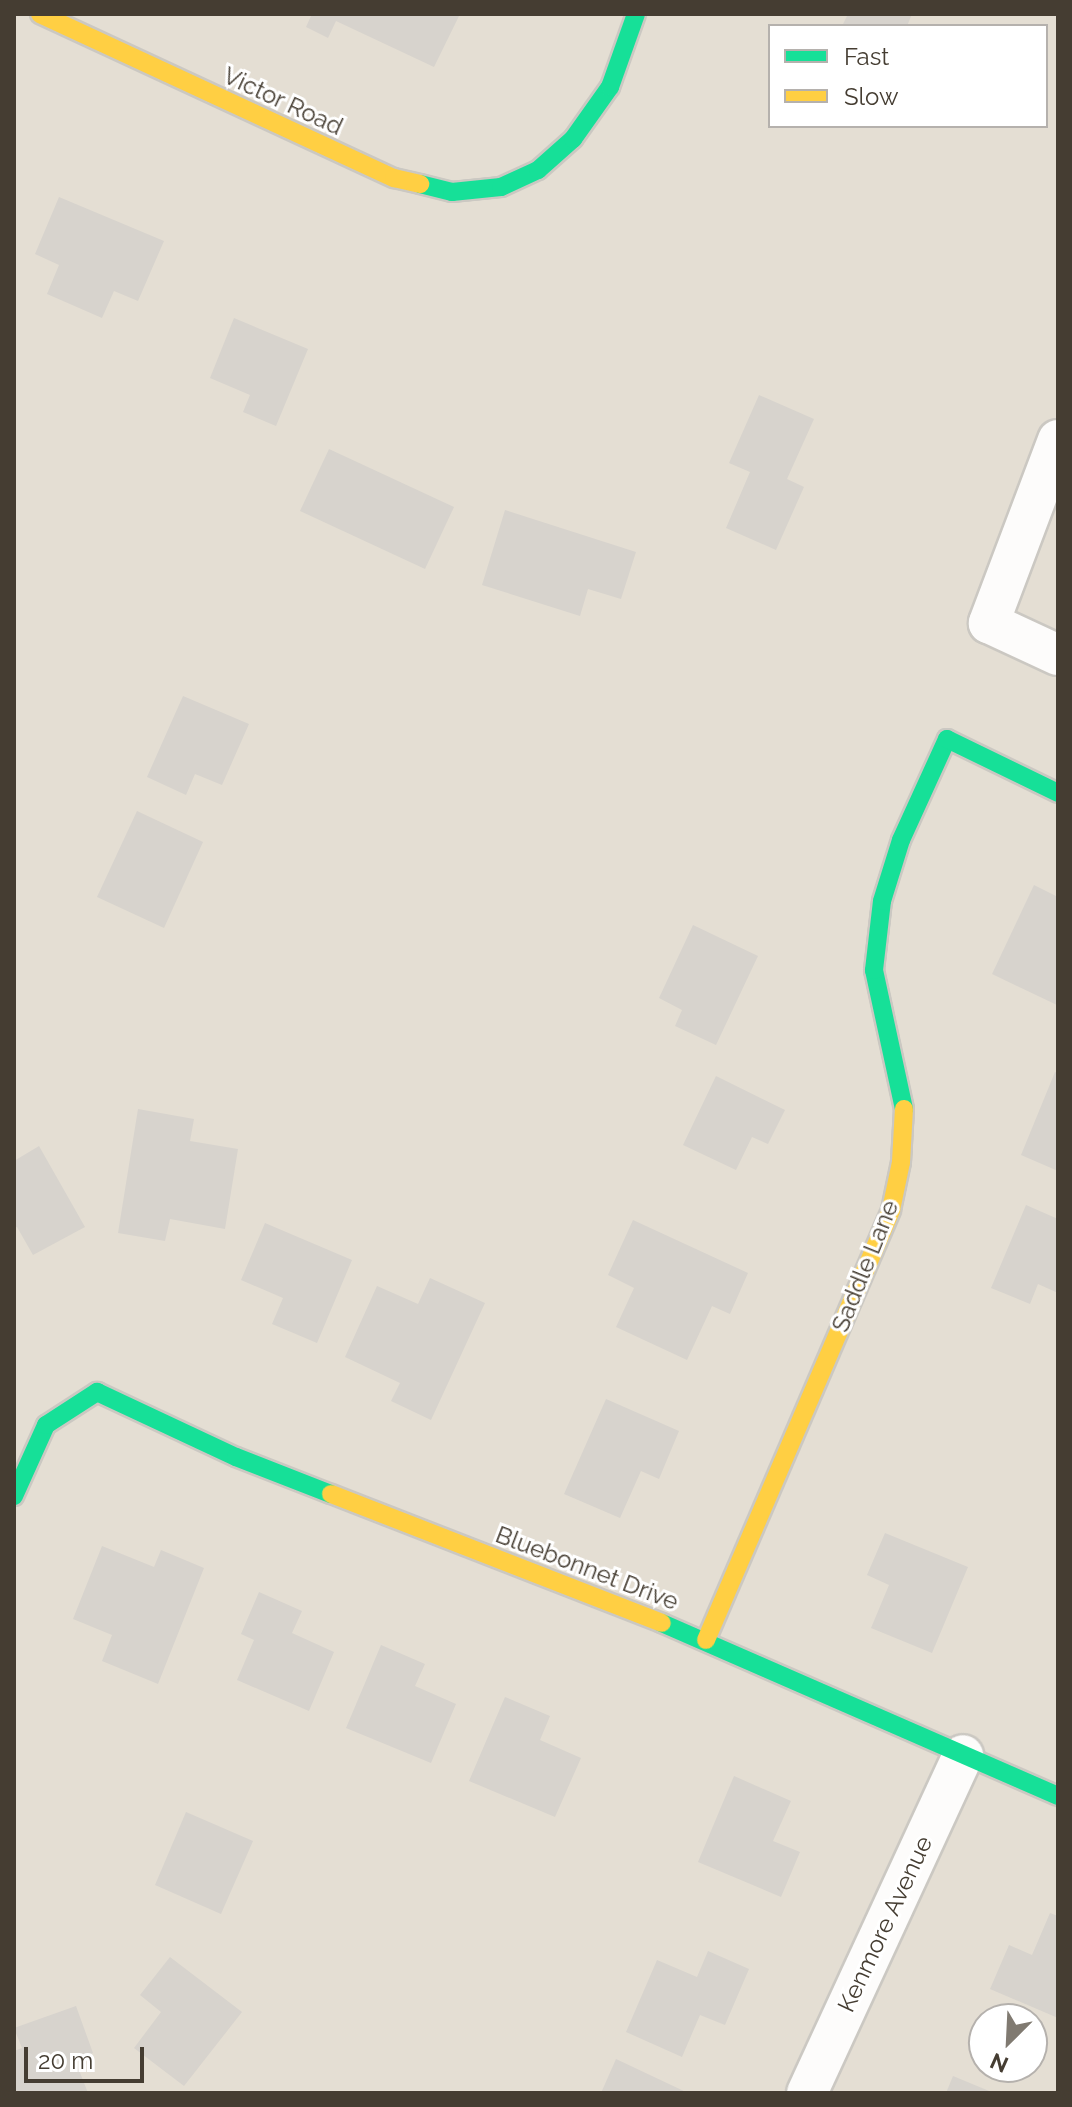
<!DOCTYPE html>
<style>
body{margin:0}
#map{position:relative;width:1072px;height:2107px;overflow:hidden;background:#efece6;font-family:Raleway,sans-serif}
div>[style]{position:absolute}
.residential>*{inset:0;background:#e4ded3}
.building>*{inset:0;background:#d7d3cd}
.roads{filter:drop-shadow(2px 0 #cbc8c2) drop-shadow(-2px 0 #cbc8c2) drop-shadow(0 2px #cbc8c2) drop-shadow(0 -2px #cbc8c2)}
.street>*{height:40px;margin:-20px;padding:0 20px;transform-origin:20px;border-radius:20px;background:#fdfcfb}
.fast>*{height:18px;margin:-9px;padding:0 9px;transform-origin:9px;border-radius:9px;background:#16e098}
.slow>*{height:18px;margin:-9px;padding:0 9px;transform-origin:9px;border-radius:9px;background:#ffcf43}
span{translate:-50% -50%;white-space:nowrap;text-align:center;line-height:1.15;-webkit-text-stroke:6px #fff;paint-order:stroke}
.street-label{font-size:24px;color:#453d32}
.frame{position:absolute;inset:0;border:16px solid #453d32;pointer-events:none}
.legend{position:absolute;left:768px;top:24px;width:280px;height:104px;box-sizing:border-box;background:#fff;border:2px solid #b5b1ad;margin:0;padding:10px 14px;list-style:none;font-size:24px;color:#453d32}
.legend li{display:flex;align-items:center;gap:16px;height:40px}
.legend b{width:40px;border:2px solid #b5b1ad}
.north{position:absolute;left:968px;top:2003px;width:80px;height:80px;box-sizing:border-box;background:#fff;border:2px solid #b5b1ad;border-radius:50%;rotate:204deg;font-size:22px;font-weight:700;line-height:32px;text-align:center;color:#453d32}
.north::after{content:'';display:block;margin:auto;width:28px;height:36px;background:#807a71;clip-path:polygon(50% 0,100% 100%,50% 72%,0 100%)}
.scale{position:absolute;left:24px;top:2047px;width:120px;height:36px;box-sizing:border-box;border:4px solid #453d32;border-top:0;padding-left:10px;font-size:24px;line-height:28px;white-space:nowrap;color:#453d32;-webkit-text-stroke:6px #fff;paint-order:stroke}
</style>
<div id="map">
<div class="residential">
<div style="clip-path:polygon(evenodd,14px 14px,1058px 14px,1058px 2093px,14px 2093px,14px 14px,770px 26px,1046px 26px,1046px 126px,770px 126px,770px 26px,14px 14px,984px 2019px,1032px 2019px,1032px 2067px,984px 2067px,984px 2019px)"></div>
</div>
<div class="building">
<div style="clip-path:polygon(307px 14px,460px 14px,434px 67px,336px 21px,328px 38px,306px 27px,311px 16px)"></div>
<div style="clip-path:polygon(848px 14px,912px 14px,907px 26px,847px 26px,843px 24px)"></div>
<div style="clip-path:polygon(59px 197px,164px 241px,138px 301px,114px 291px,102px 318px,47px 294px,59px 265px,35px 254px)"></div>
<div style="clip-path:polygon(234px 318px,308px 349px,276px 426px,243px 412px,250px 395px,210px 378px)"></div>
<div style="clip-path:polygon(759px 395px,814px 419px,787px 479px,804px 487px,776px 550px,726px 528px,750px 472px,729px 463px)"></div>
<div style="clip-path:polygon(329px 449px,454px 507px,425px 569px,300px 511px)"></div>
<div style="clip-path:polygon(505px 510px,636px 552px,621px 599px,588px 589px,580px 616px,482px 585px)"></div>
<div style="clip-path:polygon(183px 696px,249px 724px,222px 785px,195px 774px,186px 795px,147px 777px)"></div>
<div style="clip-path:polygon(137px 811px,203px 842px,164px 928px,97px 897px)"></div>
<div style="clip-path:polygon(1034px 885px,1058px 897px,1057px 1005px,992px 974px)"></div>
<div style="clip-path:polygon(693px 925px,758px 956px,716px 1045px,675px 1026px,682px 1010px,659px 998px)"></div>
<div style="clip-path:polygon(1055px 1072px,1058px 1073px,1058px 1171px,1021px 1155px)"></div>
<div style="clip-path:polygon(716px 1076px,785px 1110px,768px 1144px,752px 1137px,736px 1170px,683px 1145px)"></div>
<div style="clip-path:polygon(138px 1109px,194px 1119px,190px 1141px,238px 1149px,225px 1229px,170px 1219px,165px 1241px,118px 1233px)"></div>
<div style="clip-path:polygon(39px 1146px,85px 1227px,33px 1255px,17px 1227px,14px 1228px,14px 1161px)"></div>
<div style="clip-path:polygon(1026px 1205px,1058px 1219px,1058px 1293px,1038px 1284px,1030px 1304px,991px 1288px)"></div>
<div style="clip-path:polygon(633px 1220px,748px 1273px,730px 1314px,712px 1306px,687px 1360px,616px 1327px,634px 1288px,608px 1275px)"></div>
<div style="clip-path:polygon(265px 1223px,352px 1260px,317px 1343px,272px 1324px,283px 1298px,241px 1280px)"></div>
<div style="clip-path:polygon(430px 1278px,485px 1303px,431px 1420px,391px 1401px,400px 1383px,345px 1357px,377px 1286px,418px 1304px)"></div>
<div style="clip-path:polygon(606px 1399px,679px 1431px,659px 1479px,641px 1471px,620px 1518px,564px 1494px)"></div>
<div style="clip-path:polygon(885px 1533px,968px 1567px,932px 1653px,871px 1628px,889px 1585px,867px 1575px)"></div>
<div style="clip-path:polygon(102px 1546px,154px 1567px,161px 1550px,204px 1568px,158px 1684px,102px 1661px,112px 1635px,73px 1619px)"></div>
<div style="clip-path:polygon(259px 1592px,302px 1611px,292px 1633px,334px 1652px,309px 1711px,237px 1680px,254px 1640px,241px 1634px)"></div>
<div style="clip-path:polygon(381px 1645px,425px 1664px,415px 1686px,456px 1704px,431px 1763px,346px 1728px)"></div>
<div style="clip-path:polygon(505px 1697px,550px 1716px,540px 1740px,581px 1758px,555px 1817px,469px 1781px)"></div>
<div style="clip-path:polygon(734px 1776px,791px 1801px,773px 1841px,800px 1852px,781px 1897px,698px 1862px)"></div>
<div style="clip-path:polygon(186px 1812px,253px 1841px,221px 1914px,155px 1885px)"></div>
<div style="clip-path:polygon(1050px 1913px,1058px 1916px,1058px 2018px,990px 1989px,1009px 1945px,1032px 1955px)"></div>
<div style="clip-path:polygon(708px 1951px,749px 1969px,725px 2025px,700px 2015px,682px 2057px,626px 2032px,657px 1960px,697px 1977px)"></div>
<div style="clip-path:polygon(170px 1957px,242px 2012px,184px 2086px,134px 2048px,161px 2012px,140px 1995px)"></div>
<div style="clip-path:polygon(76px 2006px,93px 2053px,75px 2060px,88px 2093px,14px 2093px,14px 2051px,22px 2048px,14px 2028px)"></div>
<div style="clip-path:polygon(616px 2059px,688px 2093px,601px 2093px)"></div>
<div style="clip-path:polygon(953px 2076px,994px 2093px,946px 2093px)"></div>
</div>
<div class="roads">
<div class="street">
<div style="left:1058px;top:440px;width:196px;rotate:110.7deg"></div>
<div style="left:989px;top:623px;width:76px;rotate:24.9deg"></div>
<div style="left:807px;top:2093px;width:372px;rotate:-65.2deg"></div>
</div>
<div class="fast">
<div style="left:420px;top:184px;width:33px;rotate:14deg"></div>
<div style="left:452px;top:192px;width:49px;rotate:-5.8deg"></div>
<div style="left:501px;top:187px;width:41px;rotate:-24.7deg"></div>
<div style="left:538px;top:170px;width:47px;rotate:-41.5deg"></div>
<div style="left:573px;top:139px;width:64px;rotate:-54.6deg"></div>
<div style="left:610px;top:87px;width:77px;rotate:-70.4deg"></div>
<div style="left:904px;top:1109px;width:142px;rotate:-102.2deg"></div>
<div style="left:874px;top:970px;width:69px;rotate:-83.4deg"></div>
<div style="left:882px;top:901px;width:64px;rotate:-72.7deg"></div>
<div style="left:901px;top:840px;width:111px;rotate:-65.5deg"></div>
<div style="left:947px;top:739px;width:123px;rotate:25.9deg"></div>
<div style="left:14px;top:1496px;width:78px;rotate:-65.7deg"></div>
<div style="left:46px;top:1425px;width:61px;rotate:-32.9deg"></div>
<div style="left:97px;top:1392px;width:153px;rotate:25.1deg"></div>
<div style="left:236px;top:1457px;width:102px;rotate:21.3deg"></div>
<div style="left:662px;top:1623px;width:432px;rotate:23.6deg"></div>
</div>
<div class="slow">
<div style="left:40px;top:14px;width:390px;rotate:24.9deg"></div>
<div style="left:394px;top:178px;width:27px;rotate:13deg"></div>
<div style="left:331px;top:1494px;width:355px;rotate:21.3deg"></div>
<div style="left:706px;top:1640px;width:468px;rotate:-66.7deg"></div>
<div style="left:891px;top:1210px;width:49px;rotate:-78.2deg"></div>
<div style="left:901px;top:1162px;width:53px;rotate:-86.8deg"></div>
</div>
</div>
<div class="street-label">
<span style="left:283px;top:101px;rotate:25deg">Victor Road</span>
<span style="left:865px;top:1266px;rotate:-68deg">Saddle Lane</span>
<span style="left:587px;top:1568px;rotate:21deg">Bluebonnet Drive</span>
<span style="left:885px;top:1924px;rotate:-65deg">Kenmore Avenue</span>
</div>
<div class="frame"></div>
<ul class="legend">
<li><b style="height:10px;background:#16e098"></b>Fast</li>
<li><b style="height:10px;background:#ffcf43"></b>Slow</li>
</ul>
<div class="north">N</div>
<div class="scale">20 m</div>
</div>
